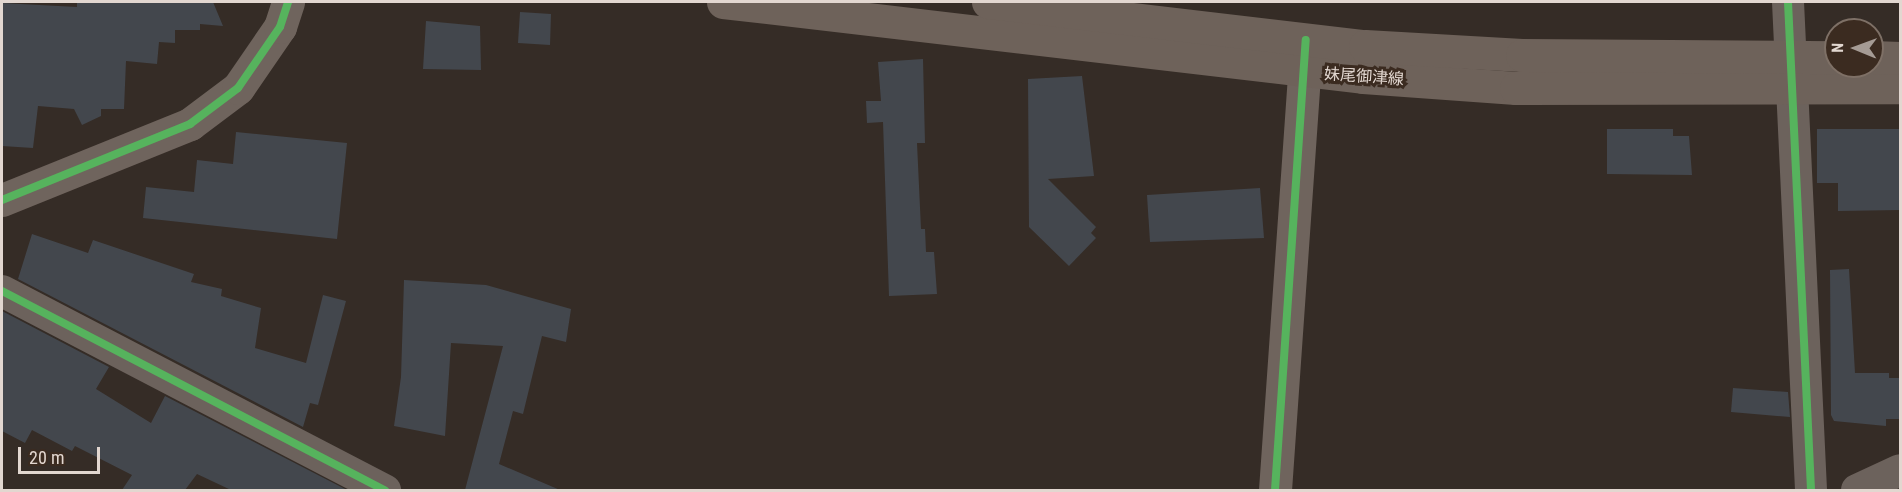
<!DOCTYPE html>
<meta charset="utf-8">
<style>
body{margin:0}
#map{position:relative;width:1902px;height:492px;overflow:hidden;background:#352c26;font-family:"Roboto Condensed","Noto Sans JP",sans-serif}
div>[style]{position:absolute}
.building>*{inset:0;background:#43474d}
.street>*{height:32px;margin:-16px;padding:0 16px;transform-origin:16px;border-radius:16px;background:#6c625c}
.secondary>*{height:33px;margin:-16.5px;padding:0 16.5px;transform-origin:16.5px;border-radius:16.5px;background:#6f645d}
.primary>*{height:33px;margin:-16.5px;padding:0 16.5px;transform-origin:16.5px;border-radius:16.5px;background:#6e625a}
.cycleway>*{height:8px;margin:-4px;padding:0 4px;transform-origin:4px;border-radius:4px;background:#56b35d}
span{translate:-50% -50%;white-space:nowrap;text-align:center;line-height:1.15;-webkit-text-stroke:6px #3b2b20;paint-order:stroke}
.street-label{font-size:16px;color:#e2d7d0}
.frame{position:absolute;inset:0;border:3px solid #e2d7d0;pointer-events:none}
.north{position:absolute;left:1824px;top:18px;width:60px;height:60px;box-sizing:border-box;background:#3b2b20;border:2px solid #7e7066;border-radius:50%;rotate:271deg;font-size:16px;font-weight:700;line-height:24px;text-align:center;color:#e2d7d0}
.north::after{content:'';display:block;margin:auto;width:21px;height:27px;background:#a59b94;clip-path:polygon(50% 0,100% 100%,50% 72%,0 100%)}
.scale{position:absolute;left:18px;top:447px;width:82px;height:27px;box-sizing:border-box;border:3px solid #e2d7d0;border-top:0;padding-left:8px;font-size:18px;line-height:21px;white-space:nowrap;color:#e2d7d0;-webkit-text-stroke:4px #3b2b20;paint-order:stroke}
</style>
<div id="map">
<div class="building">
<div style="clip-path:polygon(77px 2px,213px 2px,223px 26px,200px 24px,200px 30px,175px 30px,175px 43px,159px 42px,157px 64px,126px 61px,124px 109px,101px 109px,101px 116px,82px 125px,74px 109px,38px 106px,33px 148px,2px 146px,2px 3px,77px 7px)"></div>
<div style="clip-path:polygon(520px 12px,551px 14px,550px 45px,518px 43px)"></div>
<div style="clip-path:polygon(426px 21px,480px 26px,481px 70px,423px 69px)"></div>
<div style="clip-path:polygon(923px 59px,925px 143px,917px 143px,921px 229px,925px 229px,926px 252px,934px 252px,937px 294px,889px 296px,883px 122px,867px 123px,866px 101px,881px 101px,878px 62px)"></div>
<div style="clip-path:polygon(1082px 76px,1094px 176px,1048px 179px,1096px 227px,1091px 233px,1096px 238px,1069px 266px,1029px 227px,1028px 79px)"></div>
<div style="clip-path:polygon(1607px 129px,1673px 129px,1673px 136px,1689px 136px,1692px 175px,1607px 174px)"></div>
<div style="clip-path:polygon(1817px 129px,1900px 129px,1900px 210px,1838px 211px,1838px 183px,1817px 183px)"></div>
<div style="clip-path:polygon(236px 132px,347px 143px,337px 239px,143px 218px,146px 187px,194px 192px,197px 160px,233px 164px)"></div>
<div style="clip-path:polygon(1260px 188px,1264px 238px,1150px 242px,1147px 195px)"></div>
<div style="clip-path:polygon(32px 234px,88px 253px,93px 240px,194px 274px,191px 282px,222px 289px,221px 296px,261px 308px,255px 348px,306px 363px,323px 295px,346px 301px,318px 405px,310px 403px,303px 427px,18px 279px)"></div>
<div style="clip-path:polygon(1849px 269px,1855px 373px,1889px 373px,1889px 378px,1900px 378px,1900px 419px,1886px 419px,1886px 426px,1834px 421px,1831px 415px,1830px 270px)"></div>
<div style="clip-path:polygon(404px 280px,486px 285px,571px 309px,566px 342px,542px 336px,523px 414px,513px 411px,499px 464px,560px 490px,465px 490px,503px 346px,451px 343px,445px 436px,394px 426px,401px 377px)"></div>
<div style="clip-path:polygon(2px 311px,109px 367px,96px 389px,151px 423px,165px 396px,347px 490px,231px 490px,197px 474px,185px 490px,122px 490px,132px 475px,75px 446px,72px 451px,32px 430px,25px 443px,2px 431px)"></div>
<div style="clip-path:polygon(1733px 388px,1788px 392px,1790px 417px,1731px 412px)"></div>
</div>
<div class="street">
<div style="left:1788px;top:2px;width:489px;rotate:87.3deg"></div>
<div style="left:2px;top:291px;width:432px;rotate:27.5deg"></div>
<div style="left:1857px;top:490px;width:47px;rotate:-24.9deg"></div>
</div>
<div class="secondary">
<div style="left:2px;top:200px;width:203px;rotate:-22deg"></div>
<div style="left:190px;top:124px;width:60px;rotate:-36.9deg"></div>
<div style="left:238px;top:88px;width:74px;rotate:-55.5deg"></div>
<div style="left:280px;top:27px;width:26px;rotate:-72deg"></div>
<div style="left:1275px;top:490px;width:448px;rotate:-86deg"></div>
</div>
<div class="primary">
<div style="left:723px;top:2px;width:644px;rotate:6.68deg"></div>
<div style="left:1363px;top:77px;width:153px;rotate:4.1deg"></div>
<div style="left:1516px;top:88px;width:384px;rotate:-0.1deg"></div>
<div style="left:988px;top:2px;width:380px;rotate:6.7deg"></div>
<div style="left:1365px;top:46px;width:157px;rotate:3.3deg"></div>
<div style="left:1522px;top:55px;width:314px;rotate:0.4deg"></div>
<div style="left:1872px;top:57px;width:28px;rotate:2deg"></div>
</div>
<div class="cycleway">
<div style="left:1788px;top:2px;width:489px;rotate:87.3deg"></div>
<div style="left:2px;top:200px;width:203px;rotate:-22deg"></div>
<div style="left:190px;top:124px;width:60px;rotate:-36.9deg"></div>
<div style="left:238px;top:88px;width:74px;rotate:-55.5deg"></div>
<div style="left:280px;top:27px;width:26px;rotate:-72deg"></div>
<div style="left:2px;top:291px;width:432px;rotate:27.5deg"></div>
<div style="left:1275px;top:490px;width:451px;rotate:-86.1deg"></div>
</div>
<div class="street-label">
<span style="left:1364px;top:77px;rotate:4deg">妹尾御津線</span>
</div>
<div class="frame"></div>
<div class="north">N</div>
<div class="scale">20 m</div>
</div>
